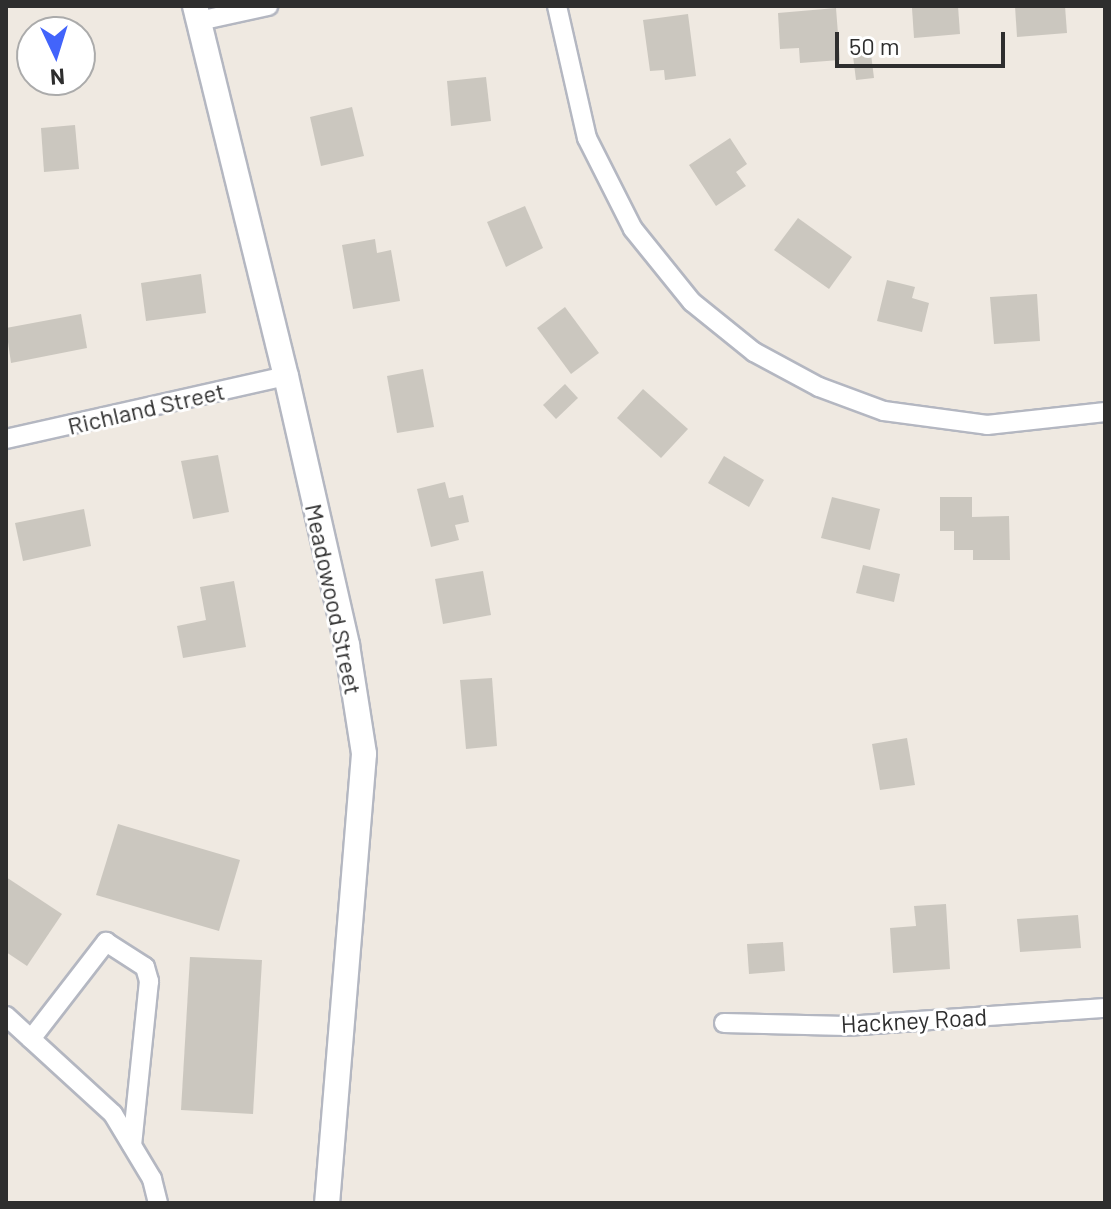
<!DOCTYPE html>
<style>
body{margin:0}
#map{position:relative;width:1111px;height:1209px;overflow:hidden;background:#efe9e1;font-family:Barlow,sans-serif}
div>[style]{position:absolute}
.building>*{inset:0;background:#cbc7bf}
.roads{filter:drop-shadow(2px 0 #b4b7c1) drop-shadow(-2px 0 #b4b7c1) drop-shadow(0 2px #b4b7c1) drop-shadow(0 -2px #b4b7c1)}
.minor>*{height:18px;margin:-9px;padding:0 9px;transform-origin:9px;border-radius:9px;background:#fff}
.tertiary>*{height:24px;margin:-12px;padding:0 12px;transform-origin:12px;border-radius:12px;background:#fff}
span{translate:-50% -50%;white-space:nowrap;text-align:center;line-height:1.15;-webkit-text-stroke:6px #fff;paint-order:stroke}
.street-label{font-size:24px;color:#2e2e2e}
.frame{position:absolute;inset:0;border:8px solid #2e2e2e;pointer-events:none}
.north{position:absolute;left:16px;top:16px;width:80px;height:80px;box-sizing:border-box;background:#fff;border:2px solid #ababab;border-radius:50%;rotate:176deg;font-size:22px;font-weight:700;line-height:32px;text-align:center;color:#2e2e2e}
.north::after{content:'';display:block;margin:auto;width:28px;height:36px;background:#4264fb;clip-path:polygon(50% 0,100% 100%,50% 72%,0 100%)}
.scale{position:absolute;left:835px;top:32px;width:170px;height:36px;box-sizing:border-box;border:4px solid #2e2e2e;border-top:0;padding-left:10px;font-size:24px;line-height:28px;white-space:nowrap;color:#2e2e2e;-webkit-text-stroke:6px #fff;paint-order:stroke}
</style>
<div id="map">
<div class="building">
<div style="clip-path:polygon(958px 6px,960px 34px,914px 38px,912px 8px)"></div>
<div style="clip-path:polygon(1015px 6px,1065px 6px,1067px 33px,1017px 37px)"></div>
<div style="clip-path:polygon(836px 8px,840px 60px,800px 63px,799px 48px,780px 49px,778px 13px)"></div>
<div style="clip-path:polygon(688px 14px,696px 76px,665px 80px,664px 70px,650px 71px,643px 20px)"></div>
<div style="clip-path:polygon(871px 54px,874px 78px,856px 80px,853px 56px)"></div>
<div style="clip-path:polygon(486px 77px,491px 121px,451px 126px,447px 81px)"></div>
<div style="clip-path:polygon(352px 107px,364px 156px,321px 166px,310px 117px)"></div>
<div style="clip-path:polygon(75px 125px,79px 169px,44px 172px,41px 128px)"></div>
<div style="clip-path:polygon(730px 138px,747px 164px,736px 172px,746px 186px,716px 206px,689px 165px)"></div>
<div style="clip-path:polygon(525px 206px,543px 248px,506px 267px,487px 222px)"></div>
<div style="clip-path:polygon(798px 218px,852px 257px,829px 289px,774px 250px)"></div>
<div style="clip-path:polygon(375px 239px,377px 253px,391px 250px,400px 301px,353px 309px,342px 245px)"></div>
<div style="clip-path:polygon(201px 274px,206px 313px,146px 321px,141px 283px)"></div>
<div style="clip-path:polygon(887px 280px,915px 287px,912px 298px,929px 303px,922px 332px,877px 321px)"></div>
<div style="clip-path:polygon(1037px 294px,1040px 341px,994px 344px,990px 297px)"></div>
<div style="clip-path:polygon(565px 307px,599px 353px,571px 374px,537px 328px)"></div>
<div style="clip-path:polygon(81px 314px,87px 348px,11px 363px,6px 328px)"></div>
<div style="clip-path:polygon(423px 369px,434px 427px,397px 433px,387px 376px)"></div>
<div style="clip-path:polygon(565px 384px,578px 398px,556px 419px,543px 405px)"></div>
<div style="clip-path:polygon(643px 389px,688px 429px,661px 458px,617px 418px)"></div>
<div style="clip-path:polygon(218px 455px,229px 512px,193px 519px,181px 461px)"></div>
<div style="clip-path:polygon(724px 456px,764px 480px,749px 507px,708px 483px)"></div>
<div style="clip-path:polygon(445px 482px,449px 498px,463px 495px,469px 522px,455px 525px,459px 540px,431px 547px,417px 489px)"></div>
<div style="clip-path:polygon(832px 497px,880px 509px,870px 550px,821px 538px)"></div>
<div style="clip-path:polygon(940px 497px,972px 497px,972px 517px,1009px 516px,1010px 560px,973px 560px,973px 550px,954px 550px,954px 531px,940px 531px)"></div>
<div style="clip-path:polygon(84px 509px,91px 546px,23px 561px,15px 523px)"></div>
<div style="clip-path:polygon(863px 565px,900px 574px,894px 602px,856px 593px)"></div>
<div style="clip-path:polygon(483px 571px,491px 615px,443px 624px,435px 579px)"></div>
<div style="clip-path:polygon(234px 581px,246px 647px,183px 658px,177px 626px,206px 620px,200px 587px)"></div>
<div style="clip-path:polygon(492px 678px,497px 746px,466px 749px,460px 680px)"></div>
<div style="clip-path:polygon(907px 738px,915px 785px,880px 790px,872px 744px)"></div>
<div style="clip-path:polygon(118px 824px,240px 860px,219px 931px,96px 895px)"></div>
<div style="clip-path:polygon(6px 877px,62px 914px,27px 966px,6px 952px)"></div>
<div style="clip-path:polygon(946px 904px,950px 969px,893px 973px,890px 928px,916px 926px,914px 906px)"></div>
<div style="clip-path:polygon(1078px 915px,1081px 948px,1020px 952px,1017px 919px)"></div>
<div style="clip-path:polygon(783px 942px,785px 971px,749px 974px,747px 944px)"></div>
<div style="clip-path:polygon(190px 957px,262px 960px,253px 1114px,181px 1110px)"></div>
</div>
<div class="roads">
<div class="minor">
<div style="left:557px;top:6px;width:135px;rotate:77.2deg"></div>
<div style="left:587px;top:138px;width:102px;rotate:63.2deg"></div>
<div style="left:633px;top:229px;width:94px;rotate:51.1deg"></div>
<div style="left:692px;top:302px;width:80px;rotate:38.9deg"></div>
<div style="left:754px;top:352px;width:74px;rotate:28.3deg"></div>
<div style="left:819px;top:387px;width:69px;rotate:20.3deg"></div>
<div style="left:884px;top:411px;width:104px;rotate:7.7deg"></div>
<div style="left:987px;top:425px;width:119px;rotate:-6.3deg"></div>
<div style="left:199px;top:21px;width:71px;rotate:-12.3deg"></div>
<div style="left:6px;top:439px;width:287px;rotate:-12.7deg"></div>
<div style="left:6px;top:1016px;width:145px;rotate:42.5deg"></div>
<div style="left:113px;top:1114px;width:76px;rotate:59deg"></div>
<div style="left:152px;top:1179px;width:25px;rotate:76deg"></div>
<div style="left:724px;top:1023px;width:122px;rotate:1.4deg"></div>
<div style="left:846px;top:1026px;width:260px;rotate:-4deg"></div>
<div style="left:31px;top:1039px;width:123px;rotate:-52.3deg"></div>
<div style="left:106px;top:942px;width:46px;rotate:32.7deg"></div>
<div style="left:145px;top:967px;width:15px;rotate:74deg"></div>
<div style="left:149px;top:981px;width:165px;rotate:95.9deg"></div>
</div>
<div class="tertiary">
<div style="left:195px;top:6px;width:381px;rotate:76.2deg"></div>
<div style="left:286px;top:376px;width:276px;rotate:77.2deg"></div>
<div style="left:347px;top:645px;width:110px;rotate:81.1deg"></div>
<div style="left:364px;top:754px;width:451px;rotate:94.7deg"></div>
</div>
</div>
<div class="street-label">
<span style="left:146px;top:408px;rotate:-13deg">Richland Street</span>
<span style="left:334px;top:599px;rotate:78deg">Meadowood Street</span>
<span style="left:914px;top:1020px;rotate:-3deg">Hackney Road</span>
</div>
<div class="frame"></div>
<div class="north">N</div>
<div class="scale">50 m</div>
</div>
